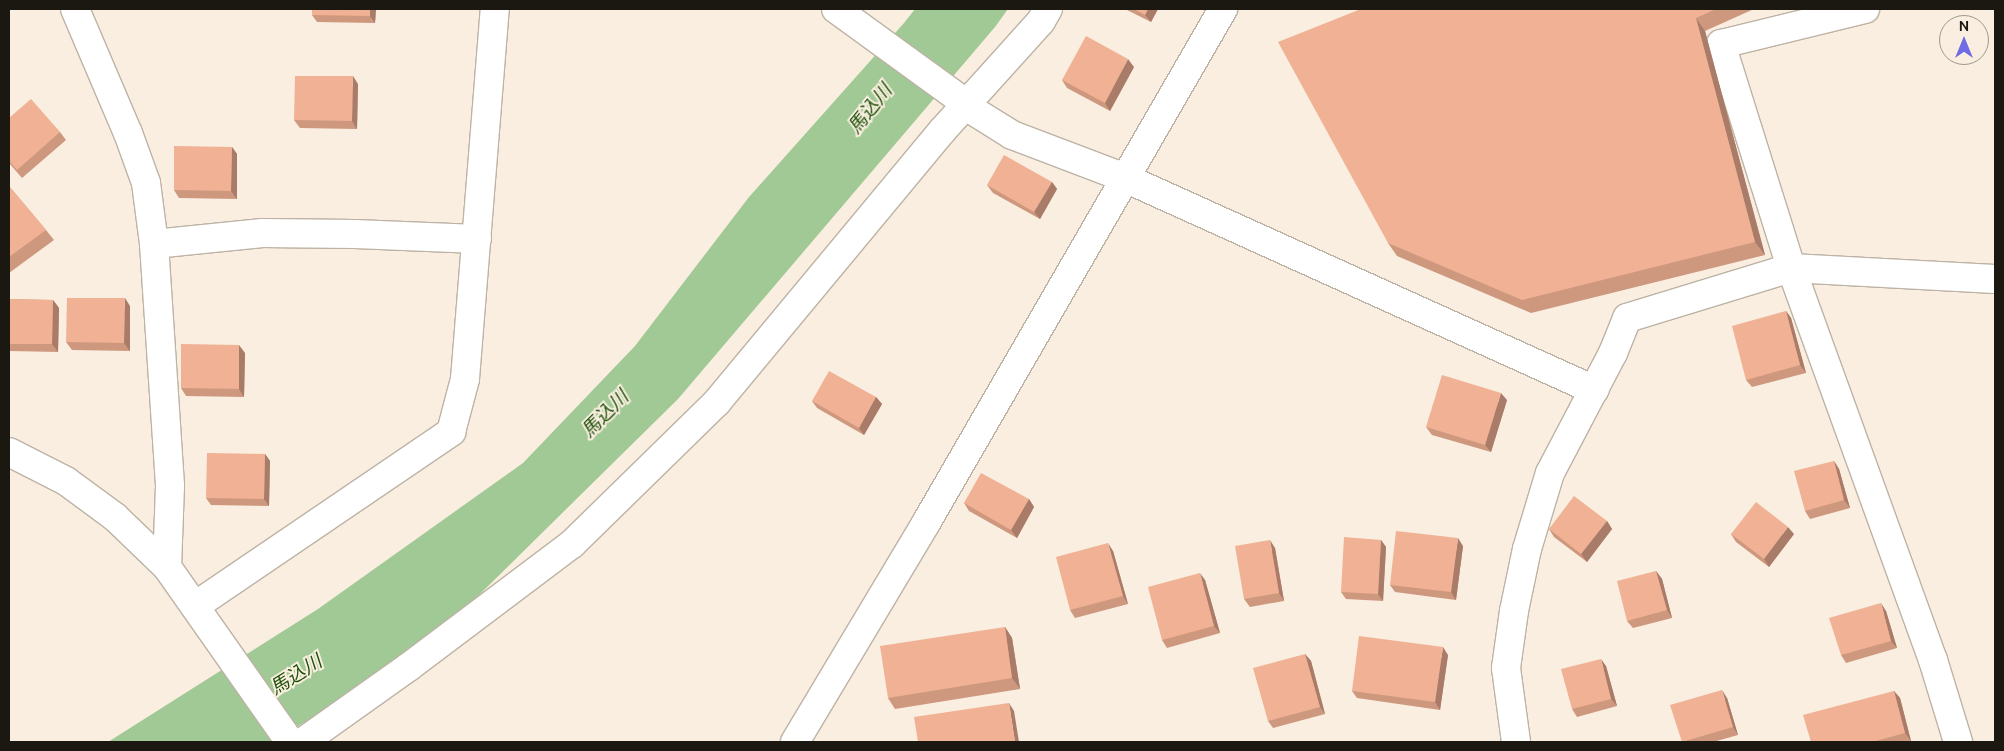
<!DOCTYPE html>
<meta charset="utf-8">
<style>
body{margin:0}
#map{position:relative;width:2004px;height:751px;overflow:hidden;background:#f9eedf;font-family:Ubuntu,"Noto Sans JP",sans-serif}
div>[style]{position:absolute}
.water>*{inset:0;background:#a0c995}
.roads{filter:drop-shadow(1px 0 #bdb3a5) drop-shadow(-1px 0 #bdb3a5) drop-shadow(0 1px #bdb3a5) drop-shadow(0 -1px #bdb3a5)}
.street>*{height:28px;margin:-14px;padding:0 14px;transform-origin:14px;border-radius:14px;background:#fff}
.wall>*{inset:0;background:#ce987f}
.shaded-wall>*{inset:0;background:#a87c68}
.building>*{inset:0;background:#f0b194}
span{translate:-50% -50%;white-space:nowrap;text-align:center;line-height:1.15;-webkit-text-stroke:4px #f9eedf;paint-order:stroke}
.water-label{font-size:19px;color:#1c5008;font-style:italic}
.frame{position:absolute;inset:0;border:10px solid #1b1812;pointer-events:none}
.north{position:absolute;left:1939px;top:15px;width:50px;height:50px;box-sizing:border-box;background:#f9eedf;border:1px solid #a0988d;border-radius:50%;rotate:0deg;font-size:14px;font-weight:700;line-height:20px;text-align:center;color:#1b1812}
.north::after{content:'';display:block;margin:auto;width:18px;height:22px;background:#706ae5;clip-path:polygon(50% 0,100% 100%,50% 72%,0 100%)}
</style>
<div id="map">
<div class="water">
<div style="clip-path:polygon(915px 9px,1008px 9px,995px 27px,678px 399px,418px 655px,271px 742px,108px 742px,318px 609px,523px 463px,635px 346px,749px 197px,904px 23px)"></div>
</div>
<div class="roads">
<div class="street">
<div style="left:75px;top:9px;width:135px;rotate:66.9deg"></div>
<div style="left:128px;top:133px;width:53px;rotate:70.2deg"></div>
<div style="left:146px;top:183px;width:62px;rotate:82.5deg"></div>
<div style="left:154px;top:244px;width:243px;rotate:86.2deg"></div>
<div style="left:170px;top:486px;width:81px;rotate:92.1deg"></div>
<div style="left:836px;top:9px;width:153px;rotate:36deg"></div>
<div style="left:960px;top:99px;width:7px;rotate:56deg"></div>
<div style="left:964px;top:105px;width:57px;rotate:32deg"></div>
<div style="left:1012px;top:135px;width:121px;rotate:20.8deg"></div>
<div style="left:1125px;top:178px;width:515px;rotate:24.32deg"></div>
<div style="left:1865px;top:9px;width:148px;rotate:166.3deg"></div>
<div style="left:1721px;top:44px;width:235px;rotate:72.6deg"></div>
<div style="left:1791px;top:268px;width:417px;rotate:70.1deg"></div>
<div style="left:1933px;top:660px;width:86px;rotate:73deg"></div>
<div style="left:154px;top:244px;width:109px;rotate:-5.8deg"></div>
<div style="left:262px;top:233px;width:93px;rotate:0.6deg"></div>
<div style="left:355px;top:234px;width:122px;rotate:2.3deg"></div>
<div style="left:9px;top:452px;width:64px;rotate:27deg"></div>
<div style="left:66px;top:481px;width:61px;rotate:36.3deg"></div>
<div style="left:115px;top:517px;width:72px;rotate:43.9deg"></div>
<div style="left:167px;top:567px;width:214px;rotate:54.9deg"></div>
<div style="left:195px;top:606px;width:310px;rotate:-34.2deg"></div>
<div style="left:451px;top:432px;width:55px;rotate:-75.2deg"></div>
<div style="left:465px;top:379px;width:371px;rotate:-85.4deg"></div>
<div style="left:303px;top:742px;width:131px;rotate:-35.4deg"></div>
<div style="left:410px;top:666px;width:203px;rotate:-37deg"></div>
<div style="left:572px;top:544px;width:203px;rotate:-44.4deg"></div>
<div style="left:717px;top:402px;width:352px;rotate:-50.3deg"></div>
<div style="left:942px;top:131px;width:148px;rotate:-48deg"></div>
<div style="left:1041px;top:21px;width:14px;rotate:-60deg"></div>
<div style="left:795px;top:742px;width:255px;rotate:-59.1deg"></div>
<div style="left:926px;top:523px;width:594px;rotate:-59.98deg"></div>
<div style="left:1516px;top:742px;width:75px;rotate:-97.7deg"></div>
<div style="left:1506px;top:668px;width:58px;rotate:-82deg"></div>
<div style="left:1514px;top:611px;width:63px;rotate:-78.2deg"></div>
<div style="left:1527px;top:549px;width:79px;rotate:-73.2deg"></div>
<div style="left:1550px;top:473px;width:136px;rotate:-62.3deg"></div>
<div style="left:1613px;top:353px;width:38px;rotate:-68deg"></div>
<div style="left:1627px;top:318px;width:171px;rotate:-17deg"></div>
<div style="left:1791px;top:268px;width:204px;rotate:3.1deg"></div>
</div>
</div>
<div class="wall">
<div style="clip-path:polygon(312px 9px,376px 9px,375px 23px,317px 22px,312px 15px)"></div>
<div style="clip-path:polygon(1125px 9px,1158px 9px,1151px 22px)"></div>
<div style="clip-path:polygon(1361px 9px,1754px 9px,1705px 31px,1765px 255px,1531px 313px,1397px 256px,1388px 243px)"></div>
<div style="clip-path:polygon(1134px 67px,1110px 111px,1067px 88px,1062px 80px)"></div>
<div style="clip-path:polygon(358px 84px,357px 129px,300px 128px,294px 120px)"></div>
<div style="clip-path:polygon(9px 118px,60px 132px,66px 140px,22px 178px,9px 163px)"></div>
<div style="clip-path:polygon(232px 147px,237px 154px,237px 199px,179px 198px,174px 190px)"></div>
<div style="clip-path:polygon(1052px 182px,1057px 189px,1040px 219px,993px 193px,987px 185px)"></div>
<div style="clip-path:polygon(9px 186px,46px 230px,54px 240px,9px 273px)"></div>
<div style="clip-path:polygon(9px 299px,53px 300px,59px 308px,58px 352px,9px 351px)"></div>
<div style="clip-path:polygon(130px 306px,130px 351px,72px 350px,66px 342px)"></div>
<div style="clip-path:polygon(1786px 311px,1791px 318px,1806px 373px,1752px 387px,1746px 380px)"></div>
<div style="clip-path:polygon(245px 353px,244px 397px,186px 396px,181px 388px)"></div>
<div style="clip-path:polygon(876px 397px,882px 404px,864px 435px,817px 408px,812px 401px)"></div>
<div style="clip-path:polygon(1507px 400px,1491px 452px,1432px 435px,1426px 427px)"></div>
<div style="clip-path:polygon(265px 454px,270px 461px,269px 506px,211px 505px,206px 498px)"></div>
<div style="clip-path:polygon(1834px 461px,1839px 469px,1850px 508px,1810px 519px,1805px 511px)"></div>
<div style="clip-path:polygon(1029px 499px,1034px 507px,1017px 538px,969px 511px,964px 503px)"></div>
<div style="clip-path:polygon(1607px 521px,1612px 529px,1587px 562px,1554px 537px,1549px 529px)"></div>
<div style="clip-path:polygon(1731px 534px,1794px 534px,1769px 567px,1736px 542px)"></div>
<div style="clip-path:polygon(1381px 540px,1386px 547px,1383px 601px,1346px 599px,1341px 592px)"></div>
<div style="clip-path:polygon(1463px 546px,1456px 600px,1395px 592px,1390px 585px)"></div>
<div style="clip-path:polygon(1275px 548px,1284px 601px,1250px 607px,1244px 599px)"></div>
<div style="clip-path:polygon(1113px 551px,1128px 604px,1075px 618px,1070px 610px)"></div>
<div style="clip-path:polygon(1656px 571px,1662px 579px,1672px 618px,1633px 628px,1627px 621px)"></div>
<div style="clip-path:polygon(1205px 580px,1220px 633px,1167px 648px,1162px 640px)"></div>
<div style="clip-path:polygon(1886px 611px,1897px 648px,1846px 663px,1841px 655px)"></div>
<div style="clip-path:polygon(1005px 627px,1012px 638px,1020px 689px,895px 709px,888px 698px)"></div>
<div style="clip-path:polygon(1305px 654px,1311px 661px,1325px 714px,1273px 728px,1268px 721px)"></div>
<div style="clip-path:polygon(1448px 655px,1440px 710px,1357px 698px,1352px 691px)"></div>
<div style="clip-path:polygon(1606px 666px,1617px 706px,1577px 717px,1572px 709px)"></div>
<div style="clip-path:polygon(1894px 691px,1900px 698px,1911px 741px,1906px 742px,1811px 742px)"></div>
<div style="clip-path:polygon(1727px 698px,1738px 735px,1713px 742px,1682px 742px)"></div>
</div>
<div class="shaded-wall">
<div style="clip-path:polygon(370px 9px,376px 9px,375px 23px,370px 16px)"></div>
<div style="clip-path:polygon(1148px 9px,1158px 9px,1151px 22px,1145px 15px)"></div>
<div style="clip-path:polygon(1696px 18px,1705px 31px,1765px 255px,1755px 242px)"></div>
<div style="clip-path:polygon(1128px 59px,1134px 67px,1110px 111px,1105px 103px)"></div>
<div style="clip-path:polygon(353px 76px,358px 84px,357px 129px,352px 121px)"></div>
<div style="clip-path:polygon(232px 147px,237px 154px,237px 199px,231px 191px)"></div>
<div style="clip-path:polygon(1052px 182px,1057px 189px,1040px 219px,1034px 212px)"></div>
<div style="clip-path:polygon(125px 298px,130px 306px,130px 351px,124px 343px)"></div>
<div style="clip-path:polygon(53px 300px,59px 308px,58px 352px,52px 344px)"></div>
<div style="clip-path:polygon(1786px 311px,1791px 318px,1806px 373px,1800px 365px)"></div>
<div style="clip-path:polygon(239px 345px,245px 353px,244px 397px,239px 389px)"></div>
<div style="clip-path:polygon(1501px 393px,1507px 400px,1491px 452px,1485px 445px)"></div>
<div style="clip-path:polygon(876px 397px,882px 404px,864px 435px,859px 428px)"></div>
<div style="clip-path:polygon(265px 454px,270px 461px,269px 506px,264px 499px)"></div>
<div style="clip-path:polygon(1834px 461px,1839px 469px,1850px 508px,1844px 500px)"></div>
<div style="clip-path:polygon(1029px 499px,1034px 507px,1017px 538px,1011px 530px)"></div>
<div style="clip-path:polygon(1607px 521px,1612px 529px,1587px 562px,1581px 554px)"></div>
<div style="clip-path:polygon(1788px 527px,1794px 534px,1769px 567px,1764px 559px)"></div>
<div style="clip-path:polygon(1458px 538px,1463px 546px,1456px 600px,1451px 592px)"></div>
<div style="clip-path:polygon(1270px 540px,1275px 548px,1284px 601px,1279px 593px)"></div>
<div style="clip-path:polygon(1381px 540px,1386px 547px,1383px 601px,1378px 594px)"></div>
<div style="clip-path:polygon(1108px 543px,1113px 551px,1128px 604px,1123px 596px)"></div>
<div style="clip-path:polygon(1656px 571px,1662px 579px,1672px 618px,1667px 610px)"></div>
<div style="clip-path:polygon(1200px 573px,1205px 580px,1220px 633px,1214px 626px)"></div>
<div style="clip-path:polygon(1881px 603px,1886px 611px,1897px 648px,1891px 641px)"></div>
<div style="clip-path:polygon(1005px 627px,1012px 638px,1020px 689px,1012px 678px)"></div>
<div style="clip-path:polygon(1443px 647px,1448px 655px,1440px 710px,1435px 702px)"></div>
<div style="clip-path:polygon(1305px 654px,1311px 661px,1325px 714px,1320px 707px)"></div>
<div style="clip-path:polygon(1601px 659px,1606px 666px,1617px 706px,1611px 699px)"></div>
<div style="clip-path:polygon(1722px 690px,1727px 698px,1738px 735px,1733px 727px)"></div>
<div style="clip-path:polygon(1894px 691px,1900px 698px,1911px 741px,1905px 733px)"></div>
<div style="clip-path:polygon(1009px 703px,1014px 711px,1019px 742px,1015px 742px)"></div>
</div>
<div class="building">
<div style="clip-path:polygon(312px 9px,370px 9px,370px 16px,312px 15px)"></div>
<div style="clip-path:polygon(1134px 9px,1148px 9px,1145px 15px)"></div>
<div style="clip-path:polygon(1361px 9px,1716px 9px,1696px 18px,1755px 242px,1522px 300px,1388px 243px,1278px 42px)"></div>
<div style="clip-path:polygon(1086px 36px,1128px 59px,1105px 103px,1062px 80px)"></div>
<div style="clip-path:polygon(295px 76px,353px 76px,352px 121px,294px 120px)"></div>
<div style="clip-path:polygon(31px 99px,60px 132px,17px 170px,9px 161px,9px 118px)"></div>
<div style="clip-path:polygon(174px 146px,232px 147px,231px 191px,174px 190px)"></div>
<div style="clip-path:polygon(1004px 155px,1052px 182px,1034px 212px,987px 185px)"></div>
<div style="clip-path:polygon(9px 186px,46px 230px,9px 257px)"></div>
<div style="clip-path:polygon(67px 298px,125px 298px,124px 343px,66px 342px)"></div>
<div style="clip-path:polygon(9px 299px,53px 300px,52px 344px,9px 344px)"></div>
<div style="clip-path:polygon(1786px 311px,1800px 365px,1746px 380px,1732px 326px)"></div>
<div style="clip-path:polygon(181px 344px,239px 345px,239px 389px,181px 388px)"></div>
<div style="clip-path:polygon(829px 371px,876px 397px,859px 428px,812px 401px)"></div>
<div style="clip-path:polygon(1442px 375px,1501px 393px,1485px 445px,1426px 427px)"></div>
<div style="clip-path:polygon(207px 453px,265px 454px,264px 499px,206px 498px)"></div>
<div style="clip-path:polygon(1834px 461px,1844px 500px,1805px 511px,1794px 471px)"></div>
<div style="clip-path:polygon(981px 473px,1029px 499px,1011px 530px,964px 503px)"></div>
<div style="clip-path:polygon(1574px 496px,1607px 521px,1581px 554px,1549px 529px)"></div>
<div style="clip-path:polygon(1756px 502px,1788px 527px,1764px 559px,1731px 534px)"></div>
<div style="clip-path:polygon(1396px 531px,1458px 538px,1451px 592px,1390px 585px)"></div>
<div style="clip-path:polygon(1344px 537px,1381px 540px,1378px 594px,1341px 592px)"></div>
<div style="clip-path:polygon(1270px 540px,1279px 593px,1244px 599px,1235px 546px)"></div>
<div style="clip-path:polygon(1108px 543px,1123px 596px,1070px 610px,1056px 557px)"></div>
<div style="clip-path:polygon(1656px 571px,1667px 610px,1627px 621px,1617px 581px)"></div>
<div style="clip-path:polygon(1200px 573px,1214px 626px,1162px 640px,1148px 587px)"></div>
<div style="clip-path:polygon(1881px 603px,1891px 641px,1841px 655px,1829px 618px)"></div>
<div style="clip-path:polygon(1005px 627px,1012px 678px,888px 698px,880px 646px)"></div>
<div style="clip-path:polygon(1359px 636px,1443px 647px,1435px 702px,1352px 691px)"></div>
<div style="clip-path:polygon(1305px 654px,1320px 707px,1268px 721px,1253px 668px)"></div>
<div style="clip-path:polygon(1601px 659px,1611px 699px,1572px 709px,1561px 669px)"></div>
<div style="clip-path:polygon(1722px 690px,1733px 727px,1682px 742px,1670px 705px)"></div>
<div style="clip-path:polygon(1894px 691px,1905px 733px,1872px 742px,1811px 742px,1803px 715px)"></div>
<div style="clip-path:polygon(1009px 703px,1015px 742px,918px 742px,914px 717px)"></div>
</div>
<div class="water-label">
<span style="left:870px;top:109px;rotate:-51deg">馬込川</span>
<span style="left:605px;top:414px;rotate:-45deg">馬込川</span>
<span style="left:296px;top:675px;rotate:-32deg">馬込川</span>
</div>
<div class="frame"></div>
<div class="north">N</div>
</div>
